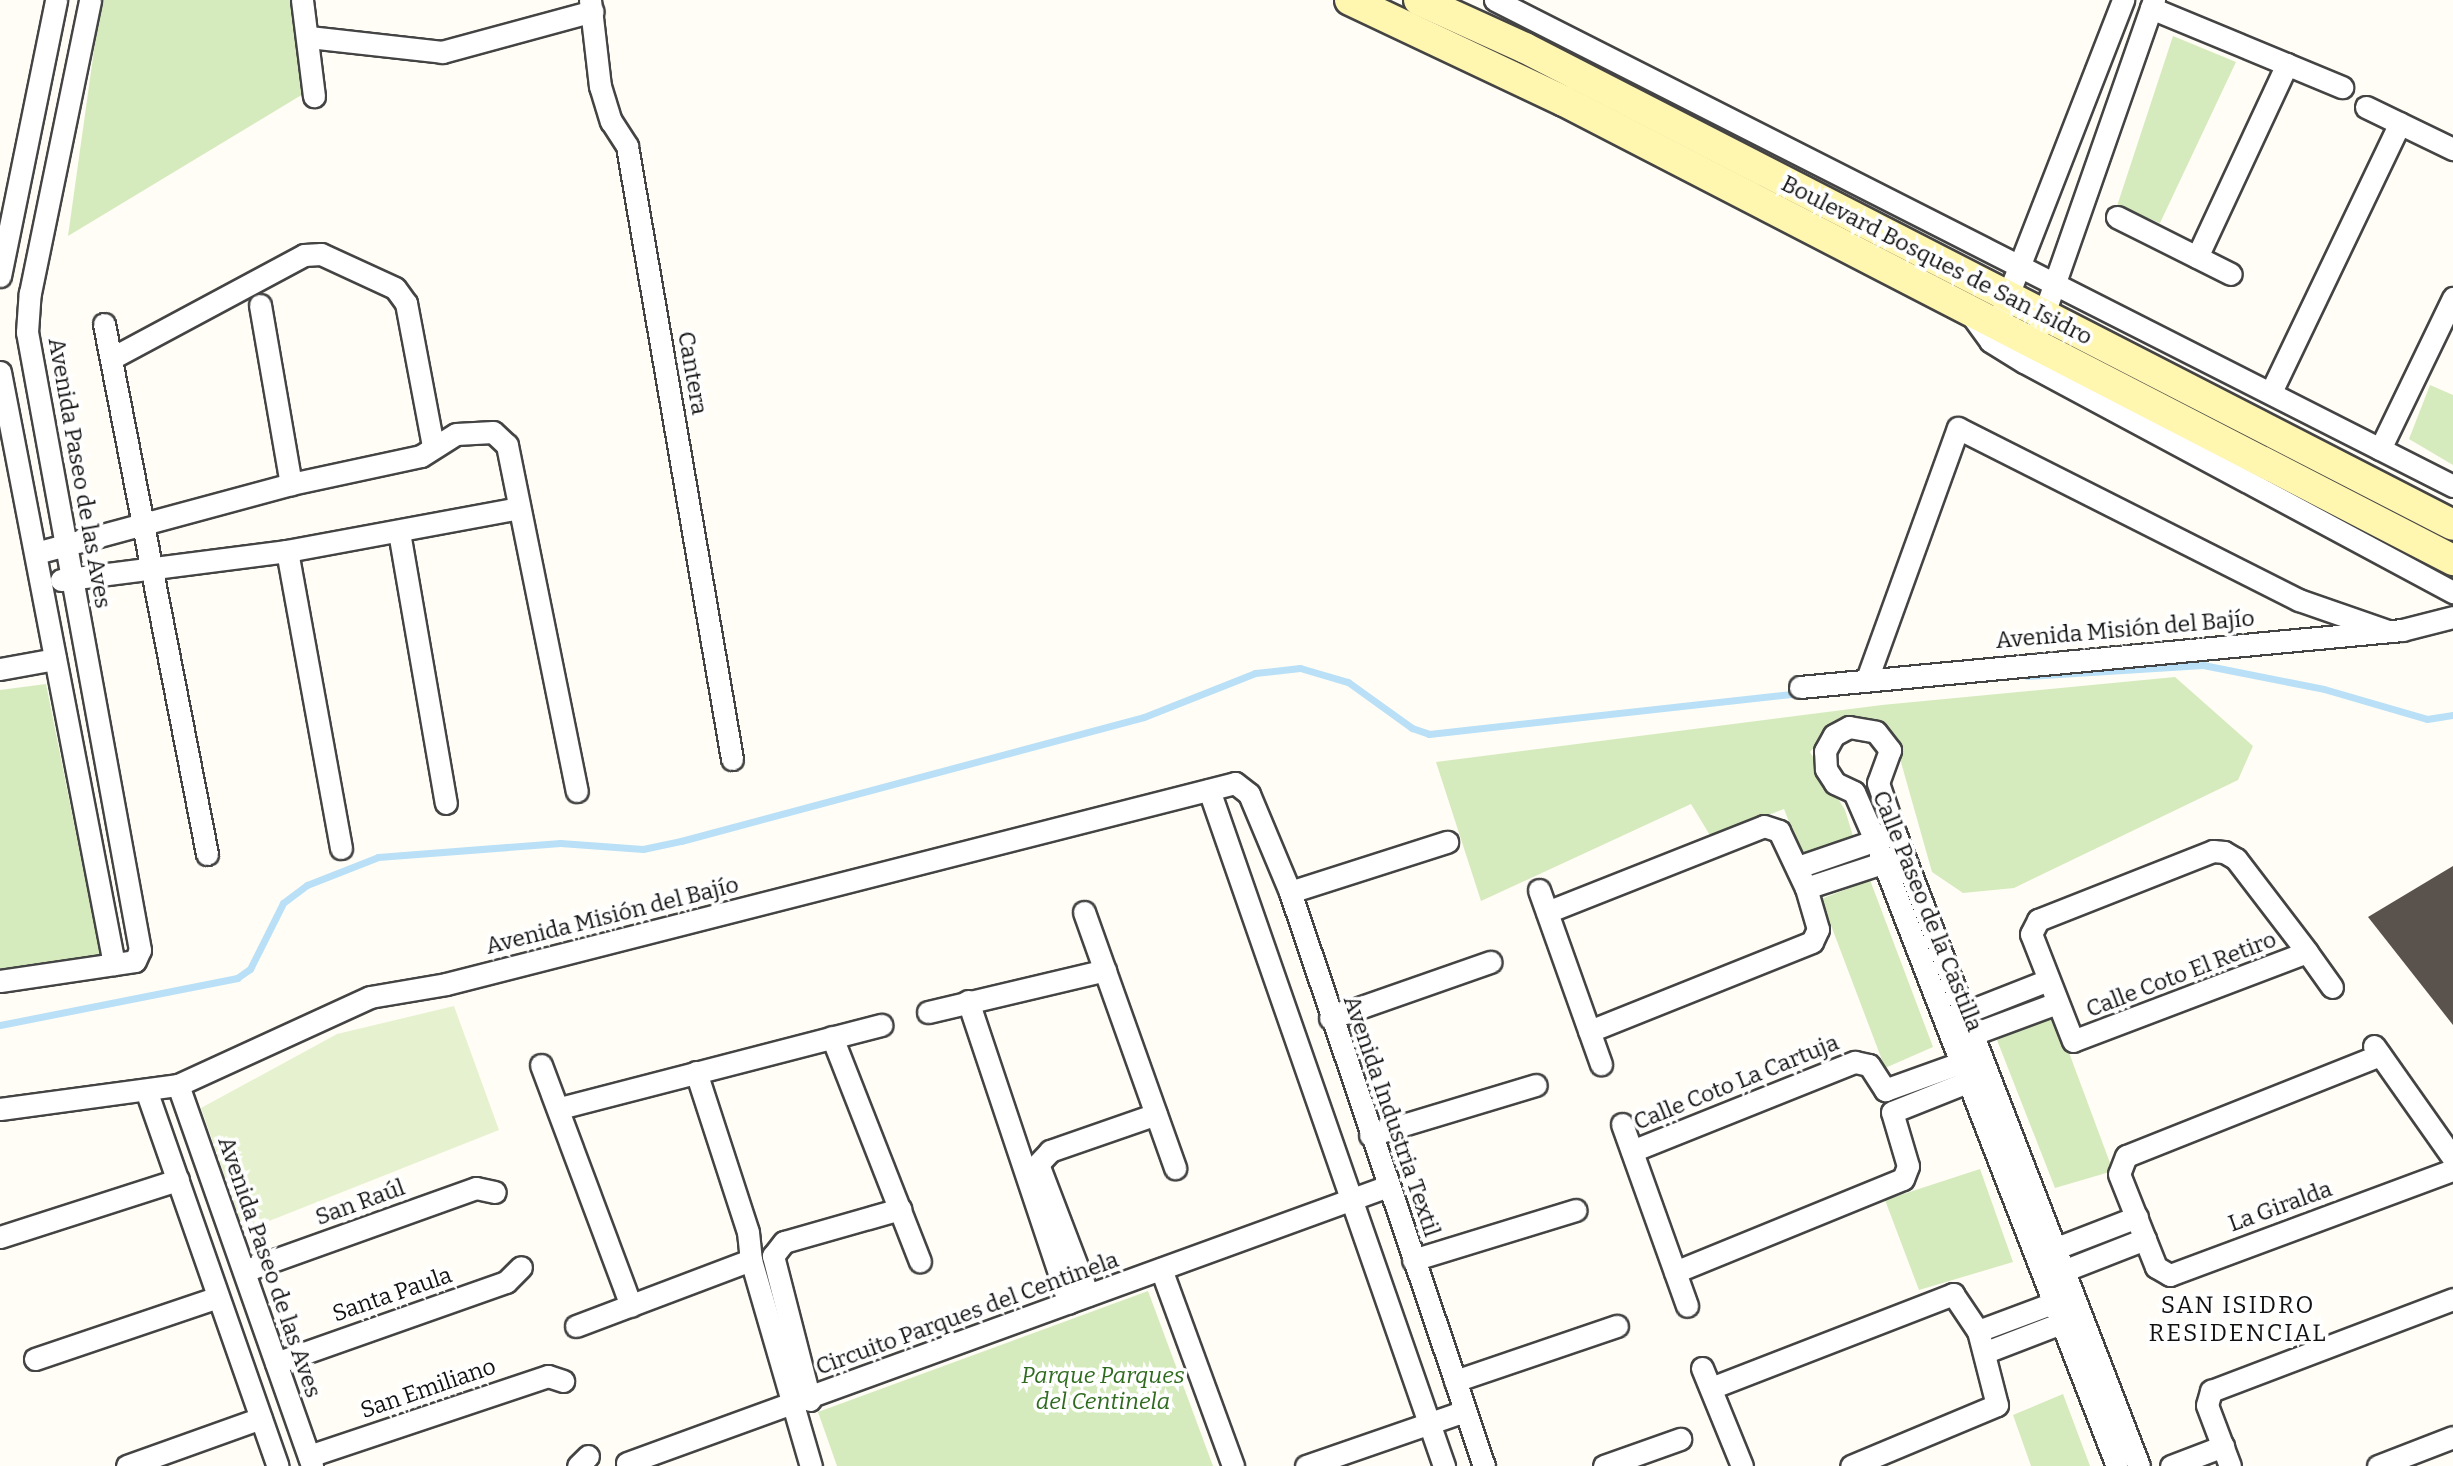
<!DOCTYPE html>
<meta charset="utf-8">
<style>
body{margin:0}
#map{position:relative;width:2453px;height:1466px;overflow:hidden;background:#fffdf5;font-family:Bitter,serif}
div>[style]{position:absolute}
.green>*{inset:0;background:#d5ebbd}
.pitch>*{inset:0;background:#e6f2cf}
.stream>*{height:7px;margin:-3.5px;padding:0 3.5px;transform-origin:3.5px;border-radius:3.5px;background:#b9e0f7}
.building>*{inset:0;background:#5a524d}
.roads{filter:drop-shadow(2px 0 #444) drop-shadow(-2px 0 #444) drop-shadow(0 2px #444) drop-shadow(0 -2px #444)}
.street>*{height:21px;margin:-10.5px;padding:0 10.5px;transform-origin:10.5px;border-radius:10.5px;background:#fff}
.secondary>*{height:30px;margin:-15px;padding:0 15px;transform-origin:15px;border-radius:15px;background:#fff6b0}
span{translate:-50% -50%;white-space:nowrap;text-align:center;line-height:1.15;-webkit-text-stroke:7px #fff;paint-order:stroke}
.street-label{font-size:23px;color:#111}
.park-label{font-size:23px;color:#2f6b1f;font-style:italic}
.neighbourhood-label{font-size:24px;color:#111;letter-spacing:2px}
</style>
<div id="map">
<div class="green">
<div style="clip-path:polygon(101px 0,301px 0,318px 85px,68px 236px)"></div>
<div style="clip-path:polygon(2173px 36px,2236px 62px,2160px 223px,2117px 206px)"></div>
<div style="clip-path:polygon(2430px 385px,2453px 395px,2453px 465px,2409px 439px)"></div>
<div style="clip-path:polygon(2175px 677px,2253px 746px,2238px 780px,2014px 888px,1963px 893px,1932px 872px,1893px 734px,1842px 717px,1810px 752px,1845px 810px,1853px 836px,1802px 855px,1784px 809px,1711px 837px,1691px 804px,1481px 901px,1436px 762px,1882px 705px)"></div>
<div style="clip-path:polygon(46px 684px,100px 954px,0 969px,0 690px)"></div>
<div style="clip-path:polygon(1870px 880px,1933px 1047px,1885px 1068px,1821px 899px)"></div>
<div style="clip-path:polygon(2055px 1015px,2113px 1171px,2055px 1188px,1997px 1040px)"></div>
<div style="clip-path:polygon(1980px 1169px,2013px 1262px,1919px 1290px,1885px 1200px)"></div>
<div style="clip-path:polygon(1148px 1291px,1213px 1466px,837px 1466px,818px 1412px)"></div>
<div style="clip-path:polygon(2063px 1394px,2090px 1466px,2031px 1466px,2013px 1415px)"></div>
</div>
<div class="pitch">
<div style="clip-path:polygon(454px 1006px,499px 1130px,244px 1231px,201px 1108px,337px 1034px)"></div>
</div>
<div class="stream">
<div style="left:2027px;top:676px;width:176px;rotate:-3.6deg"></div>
<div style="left:2203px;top:665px;width:123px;rotate:11.2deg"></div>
<div style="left:2324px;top:689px;width:107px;rotate:16.2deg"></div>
<div style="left:2427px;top:719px;width:26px;rotate:-9deg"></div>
<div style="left:0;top:1025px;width:242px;rotate:-11.2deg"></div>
<div style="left:237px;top:978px;width:16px;rotate:-35deg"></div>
<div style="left:250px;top:969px;width:74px;rotate:-63.4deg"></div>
<div style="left:283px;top:903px;width:30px;rotate:-37deg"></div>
<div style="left:307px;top:885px;width:76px;rotate:-21.5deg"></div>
<div style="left:378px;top:857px;width:183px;rotate:-4.4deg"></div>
<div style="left:560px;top:843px;width:83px;rotate:4.1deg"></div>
<div style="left:643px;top:849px;width:39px;rotate:-12deg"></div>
<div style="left:681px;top:841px;width:479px;rotate:-15deg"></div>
<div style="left:1144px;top:717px;width:119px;rotate:-21.6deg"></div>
<div style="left:1255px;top:673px;width:45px;rotate:-6.3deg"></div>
<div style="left:1300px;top:668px;width:50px;rotate:16.3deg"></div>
<div style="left:1348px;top:682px;width:79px;rotate:35.7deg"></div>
<div style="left:1412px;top:728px;width:18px;rotate:19deg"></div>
<div style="left:1429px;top:734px;width:372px;rotate:-6.3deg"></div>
</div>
<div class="building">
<div style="clip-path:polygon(2453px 866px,2453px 1025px,2368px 917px)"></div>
</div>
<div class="roads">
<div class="street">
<div style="left:302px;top:0;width:97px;rotate:82.9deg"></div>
<div style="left:590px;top:0;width:87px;rotate:83.4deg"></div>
<div style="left:600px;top:86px;width:37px;rotate:73deg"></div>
<div style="left:611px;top:121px;width:30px;rotate:57deg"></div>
<div style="left:627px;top:146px;width:622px;rotate:80.28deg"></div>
<div style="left:1495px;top:0;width:1074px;rotate:26.9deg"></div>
<div style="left:2151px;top:8px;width:207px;rotate:22.5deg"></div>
<div style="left:309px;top:37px;width:134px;rotate:6.4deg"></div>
<div style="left:442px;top:52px;width:156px;rotate:-15.2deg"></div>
<div style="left:2366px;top:107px;width:97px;rotate:25.8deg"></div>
<div style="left:2117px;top:217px;width:127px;rotate:26.6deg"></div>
<div style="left:2197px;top:257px;width:213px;rotate:-65deg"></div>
<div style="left:0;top:276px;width:282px;rotate:-78.5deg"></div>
<div style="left:260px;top:305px;width:182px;rotate:80.2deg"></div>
<div style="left:2003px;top:308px;width:331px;rotate:-68.7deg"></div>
<div style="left:1970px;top:313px;width:34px;rotate:54deg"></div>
<div style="left:1990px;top:341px;width:40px;rotate:32deg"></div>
<div style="left:2024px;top:362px;width:487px;rotate:28.2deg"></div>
<div style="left:104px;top:324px;width:540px;rotate:79deg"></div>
<div style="left:2039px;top:328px;width:348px;rotate:-70.7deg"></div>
<div style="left:112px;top:358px;width:218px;rotate:-28.2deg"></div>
<div style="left:304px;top:255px;width:17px;rotate:-3deg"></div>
<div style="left:321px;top:254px;width:81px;rotate:24.7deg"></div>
<div style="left:395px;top:288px;width:19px;rotate:54deg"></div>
<div style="left:406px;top:303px;width:146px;rotate:79.3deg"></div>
<div style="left:0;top:372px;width:603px;rotate:79.1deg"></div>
<div style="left:2271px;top:392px;width:298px;rotate:-64.4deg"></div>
<div style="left:2380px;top:449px;width:168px;rotate:-64.2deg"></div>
<div style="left:399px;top:532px;width:275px;rotate:80.2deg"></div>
<div style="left:287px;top:551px;width:302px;rotate:79.7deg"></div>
<div style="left:36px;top:553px;width:264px;rotate:-15.1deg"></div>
<div style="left:291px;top:484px;width:133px;rotate:-12.2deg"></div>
<div style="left:421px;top:456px;width:41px;rotate:-32.2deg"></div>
<div style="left:456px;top:434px;width:37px;rotate:-3deg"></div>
<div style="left:493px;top:432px;width:19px;rotate:43deg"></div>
<div style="left:507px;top:445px;width:353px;rotate:78.6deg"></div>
<div style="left:61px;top:580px;width:228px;rotate:-7.3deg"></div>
<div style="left:287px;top:551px;width:236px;rotate:-10.5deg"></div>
<div style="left:0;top:669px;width:56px;rotate:-10.3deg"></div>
<div style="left:1867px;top:679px;width:267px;rotate:-70.1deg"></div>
<div style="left:1958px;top:428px;width:382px;rotate:26.8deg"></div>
<div style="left:2299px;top:600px;width:94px;rotate:19.2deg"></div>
<div style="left:1800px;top:687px;width:605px;rotate:-5.41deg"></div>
<div style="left:2402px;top:630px;width:53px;rotate:-14.3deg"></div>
<div style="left:1209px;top:790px;width:716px;rotate:70.83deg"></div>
<div style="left:1798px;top:867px;width:95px;rotate:-19deg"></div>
<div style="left:1806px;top:888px;width:93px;rotate:-18.2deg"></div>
<div style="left:1539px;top:890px;width:185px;rotate:70.4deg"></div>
<div style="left:1290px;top:892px;width:165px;rotate:-17.7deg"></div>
<div style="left:1084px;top:912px;width:272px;rotate:70.4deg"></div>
<div style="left:1547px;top:912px;width:233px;rotate:-21.6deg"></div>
<div style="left:1764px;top:826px;width:16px;rotate:18deg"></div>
<div style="left:1779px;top:831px;width:63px;rotate:64.7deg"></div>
<div style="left:1806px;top:888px;width:43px;rotate:73.7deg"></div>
<div style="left:1818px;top:929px;width:14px;rotate:115deg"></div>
<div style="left:1812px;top:942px;width:240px;rotate:158.2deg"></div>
<div style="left:2307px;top:952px;width:250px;rotate:159.2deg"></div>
<div style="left:2073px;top:1041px;width:115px;rotate:-111.4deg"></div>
<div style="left:2031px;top:934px;width:16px;rotate:-63deg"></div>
<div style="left:2038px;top:920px;width:188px;rotate:-21.5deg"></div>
<div style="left:2213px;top:851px;width:11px;rotate:5deg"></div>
<div style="left:2224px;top:852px;width:14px;rotate:30deg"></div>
<div style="left:2236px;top:859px;width:117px;rotate:52.6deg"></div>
<div style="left:2307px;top:952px;width:43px;rotate:54.5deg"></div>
<div style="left:0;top:981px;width:136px;rotate:-8.4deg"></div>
<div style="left:135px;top:961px;width:12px;rotate:-66deg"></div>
<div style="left:140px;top:950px;width:628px;rotate:-100.36deg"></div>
<div style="left:27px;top:332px;width:39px;rotate:-86deg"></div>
<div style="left:30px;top:293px;width:299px;rotate:-78.4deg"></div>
<div style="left:968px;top:1001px;width:318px;rotate:71.5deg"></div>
<div style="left:928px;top:1012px;width:182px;rotate:-13.3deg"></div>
<div style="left:1330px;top:1018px;width:170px;rotate:-19.3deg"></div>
<div style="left:1949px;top:1019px;width:106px;rotate:-21.5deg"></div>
<div style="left:832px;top:1037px;width:241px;rotate:68.6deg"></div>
<div style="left:1960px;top:1039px;width:103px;rotate:-20.4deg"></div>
<div style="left:2374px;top:1046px;width:137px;rotate:54.8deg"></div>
<div style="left:2380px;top:1055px;width:273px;rotate:158.3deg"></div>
<div style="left:2126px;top:1156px;width:19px;rotate:111deg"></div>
<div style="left:2119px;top:1174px;width:100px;rotate:68.3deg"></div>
<div style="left:2156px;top:1267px;width:16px;rotate:30deg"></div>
<div style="left:2170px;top:1275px;width:302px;rotate:-20.4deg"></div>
<div style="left:541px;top:1065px;width:257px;rotate:69.5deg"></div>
<div style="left:696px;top:1072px;width:168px;rotate:72deg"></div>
<div style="left:748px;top:1232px;width:28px;rotate:84deg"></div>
<div style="left:751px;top:1260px;width:215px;rotate:73.8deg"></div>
<div style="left:178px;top:1085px;width:404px;rotate:70.6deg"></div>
<div style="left:146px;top:1090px;width:398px;rotate:70.7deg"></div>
<div style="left:560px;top:1108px;width:332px;rotate:-14.5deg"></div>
<div style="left:0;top:1109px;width:180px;rotate:-7.7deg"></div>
<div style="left:178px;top:1085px;width:211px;rotate:-24.6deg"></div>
<div style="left:370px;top:997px;width:77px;rotate:-9.7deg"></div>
<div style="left:446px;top:984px;width:814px;rotate:-14.29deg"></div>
<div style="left:1235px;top:783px;width:18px;rotate:38deg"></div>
<div style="left:1249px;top:794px;width:106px;rotate:67.3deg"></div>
<div style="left:1290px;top:892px;width:606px;rotate:71.33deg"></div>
<div style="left:1622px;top:1124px;width:193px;rotate:70.3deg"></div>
<div style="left:1370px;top:1135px;width:173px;rotate:-16.8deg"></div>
<div style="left:1632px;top:1151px;width:240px;rotate:-21.8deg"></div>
<div style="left:1855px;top:1062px;width:14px;rotate:12deg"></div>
<div style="left:1869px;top:1065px;width:30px;rotate:57deg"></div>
<div style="left:1885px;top:1090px;width:80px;rotate:-19.8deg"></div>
<div style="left:0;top:1237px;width:187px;rotate:-17.8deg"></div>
<div style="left:2041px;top:1254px;width:103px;rotate:-21.1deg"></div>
<div style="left:1413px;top:1260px;width:170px;rotate:-17.1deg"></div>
<div style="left:1161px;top:1269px;width:210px;rotate:69.9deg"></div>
<div style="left:244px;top:1271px;width:246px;rotate:-19.7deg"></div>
<div style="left:476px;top:1188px;width:19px;rotate:12deg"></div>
<div style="left:1675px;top:1272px;width:246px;rotate:-22.2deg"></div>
<div style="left:1903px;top:1179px;width:14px;rotate:-69deg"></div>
<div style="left:1908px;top:1166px;width:56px;rotate:-106.5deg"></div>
<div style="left:1892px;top:1112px;width:81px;rotate:-21.8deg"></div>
<div style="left:2053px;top:1275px;width:99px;rotate:-21.4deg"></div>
<div style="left:1088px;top:1295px;width:140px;rotate:-110.9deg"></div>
<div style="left:1038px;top:1164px;width:18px;rotate:-47deg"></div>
<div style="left:1050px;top:1151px;width:112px;rotate:-19.2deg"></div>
<div style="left:576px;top:1326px;width:187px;rotate:-20.7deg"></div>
<div style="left:1978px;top:1331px;width:80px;rotate:-20.5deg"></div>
<div style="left:1986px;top:1352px;width:80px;rotate:-21.1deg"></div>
<div style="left:35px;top:1359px;width:193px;rotate:-18.7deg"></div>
<div style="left:276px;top:1363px;width:244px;rotate:-19.4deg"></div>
<div style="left:506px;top:1282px;width:21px;rotate:-45deg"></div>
<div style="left:1702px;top:1368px;width:106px;rotate:67.8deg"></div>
<div style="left:1455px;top:1381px;width:171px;rotate:-18.8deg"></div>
<div style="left:1711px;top:1388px;width:260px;rotate:-21.2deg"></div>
<div style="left:1953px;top:1294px;width:45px;rotate:56deg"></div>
<div style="left:1978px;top:1331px;width:76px;rotate:75.6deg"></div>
<div style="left:1997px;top:1405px;width:158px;rotate:157.3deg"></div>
<div style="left:810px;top:1400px;width:149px;rotate:-104.4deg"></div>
<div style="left:773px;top:1256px;width:18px;rotate:-52deg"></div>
<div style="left:784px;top:1242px;width:121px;rotate:-15.9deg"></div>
<div style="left:309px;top:1456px;width:252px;rotate:-18.5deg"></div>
<div style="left:548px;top:1376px;width:16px;rotate:18deg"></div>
<div style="left:627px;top:1463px;width:810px;rotate:-20deg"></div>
<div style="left:127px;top:1466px;width:142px;rotate:-19.7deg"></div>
<div style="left:578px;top:1466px;width:14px;rotate:-45deg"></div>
<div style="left:1306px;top:1466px;width:168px;rotate:-19.1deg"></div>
<div style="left:1604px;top:1466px;width:81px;rotate:-19.6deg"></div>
<div style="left:2117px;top:1466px;width:671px;rotate:-111.14deg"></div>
<div style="left:1875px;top:840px;width:52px;rotate:-113.6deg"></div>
<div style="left:1854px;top:792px;width:21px;rotate:-155deg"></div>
<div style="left:1835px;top:783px;width:17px;rotate:-123deg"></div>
<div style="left:1826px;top:769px;width:18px;rotate:-93deg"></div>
<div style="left:1825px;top:751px;width:18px;rotate:-61deg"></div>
<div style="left:1834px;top:735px;width:17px;rotate:-28deg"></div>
<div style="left:1849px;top:727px;width:27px;rotate:10deg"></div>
<div style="left:1876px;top:732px;width:23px;rotate:52deg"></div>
<div style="left:1890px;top:750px;width:35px;rotate:110deg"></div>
<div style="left:1878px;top:783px;width:53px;rotate:71.2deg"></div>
<div style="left:1895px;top:833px;width:678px;rotate:68.92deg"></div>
<div style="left:2171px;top:1466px;width:56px;rotate:-21deg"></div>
<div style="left:2230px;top:1466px;width:65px;rotate:-110.7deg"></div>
<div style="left:2207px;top:1405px;width:15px;rotate:-74deg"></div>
<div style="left:2211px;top:1391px;width:259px;rotate:-20.8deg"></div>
<div style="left:2378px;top:1466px;width:80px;rotate:-21.1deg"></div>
</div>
<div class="secondary">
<div style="left:1350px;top:0;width:237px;rotate:25.3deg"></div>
<div style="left:1564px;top:101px;width:1001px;rotate:27.31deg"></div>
<div style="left:1419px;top:0;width:116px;rotate:24.4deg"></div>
<div style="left:1525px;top:48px;width:1043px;rotate:27.2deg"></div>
</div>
</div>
<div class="street-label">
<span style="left:1937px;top:260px;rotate:27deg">Boulevard Bosques de San Isidro</span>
<span style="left:693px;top:373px;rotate:80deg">Cantera</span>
<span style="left:80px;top:473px;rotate:80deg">Avenida Paseo de las Aves</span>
<span style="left:2125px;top:629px;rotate:-5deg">Avenida Misión del Bajío</span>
<span style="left:1928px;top:911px;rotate:68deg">Calle Paseo de la Castilla</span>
<span style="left:612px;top:915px;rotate:-14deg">Avenida Misión del Bajío</span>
<span style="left:2181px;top:974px;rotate:-21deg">Calle Coto El Retiro</span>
<span style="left:1736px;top:1082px;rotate:-22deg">Calle Coto La Cartuja</span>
<span style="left:1392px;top:1116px;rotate:71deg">Avenida Industria Textil</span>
<span style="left:360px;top:1202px;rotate:-20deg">San Raúl</span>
<span style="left:2280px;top:1206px;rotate:-20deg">La Giralda</span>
<span style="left:270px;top:1267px;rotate:71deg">Avenida Paseo de las Aves</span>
<span style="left:392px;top:1294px;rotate:-19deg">Santa Paula</span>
<span style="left:967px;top:1313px;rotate:-20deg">Circuito Parques del Centinela</span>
<span style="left:428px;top:1388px;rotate:-19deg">San Emiliano</span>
</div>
<div class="park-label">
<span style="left:1103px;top:1388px">Parque Parques<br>del Centinela</span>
</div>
<div class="neighbourhood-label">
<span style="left:2238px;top:1320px">SAN ISIDRO<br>RESIDENCIAL</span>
</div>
</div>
